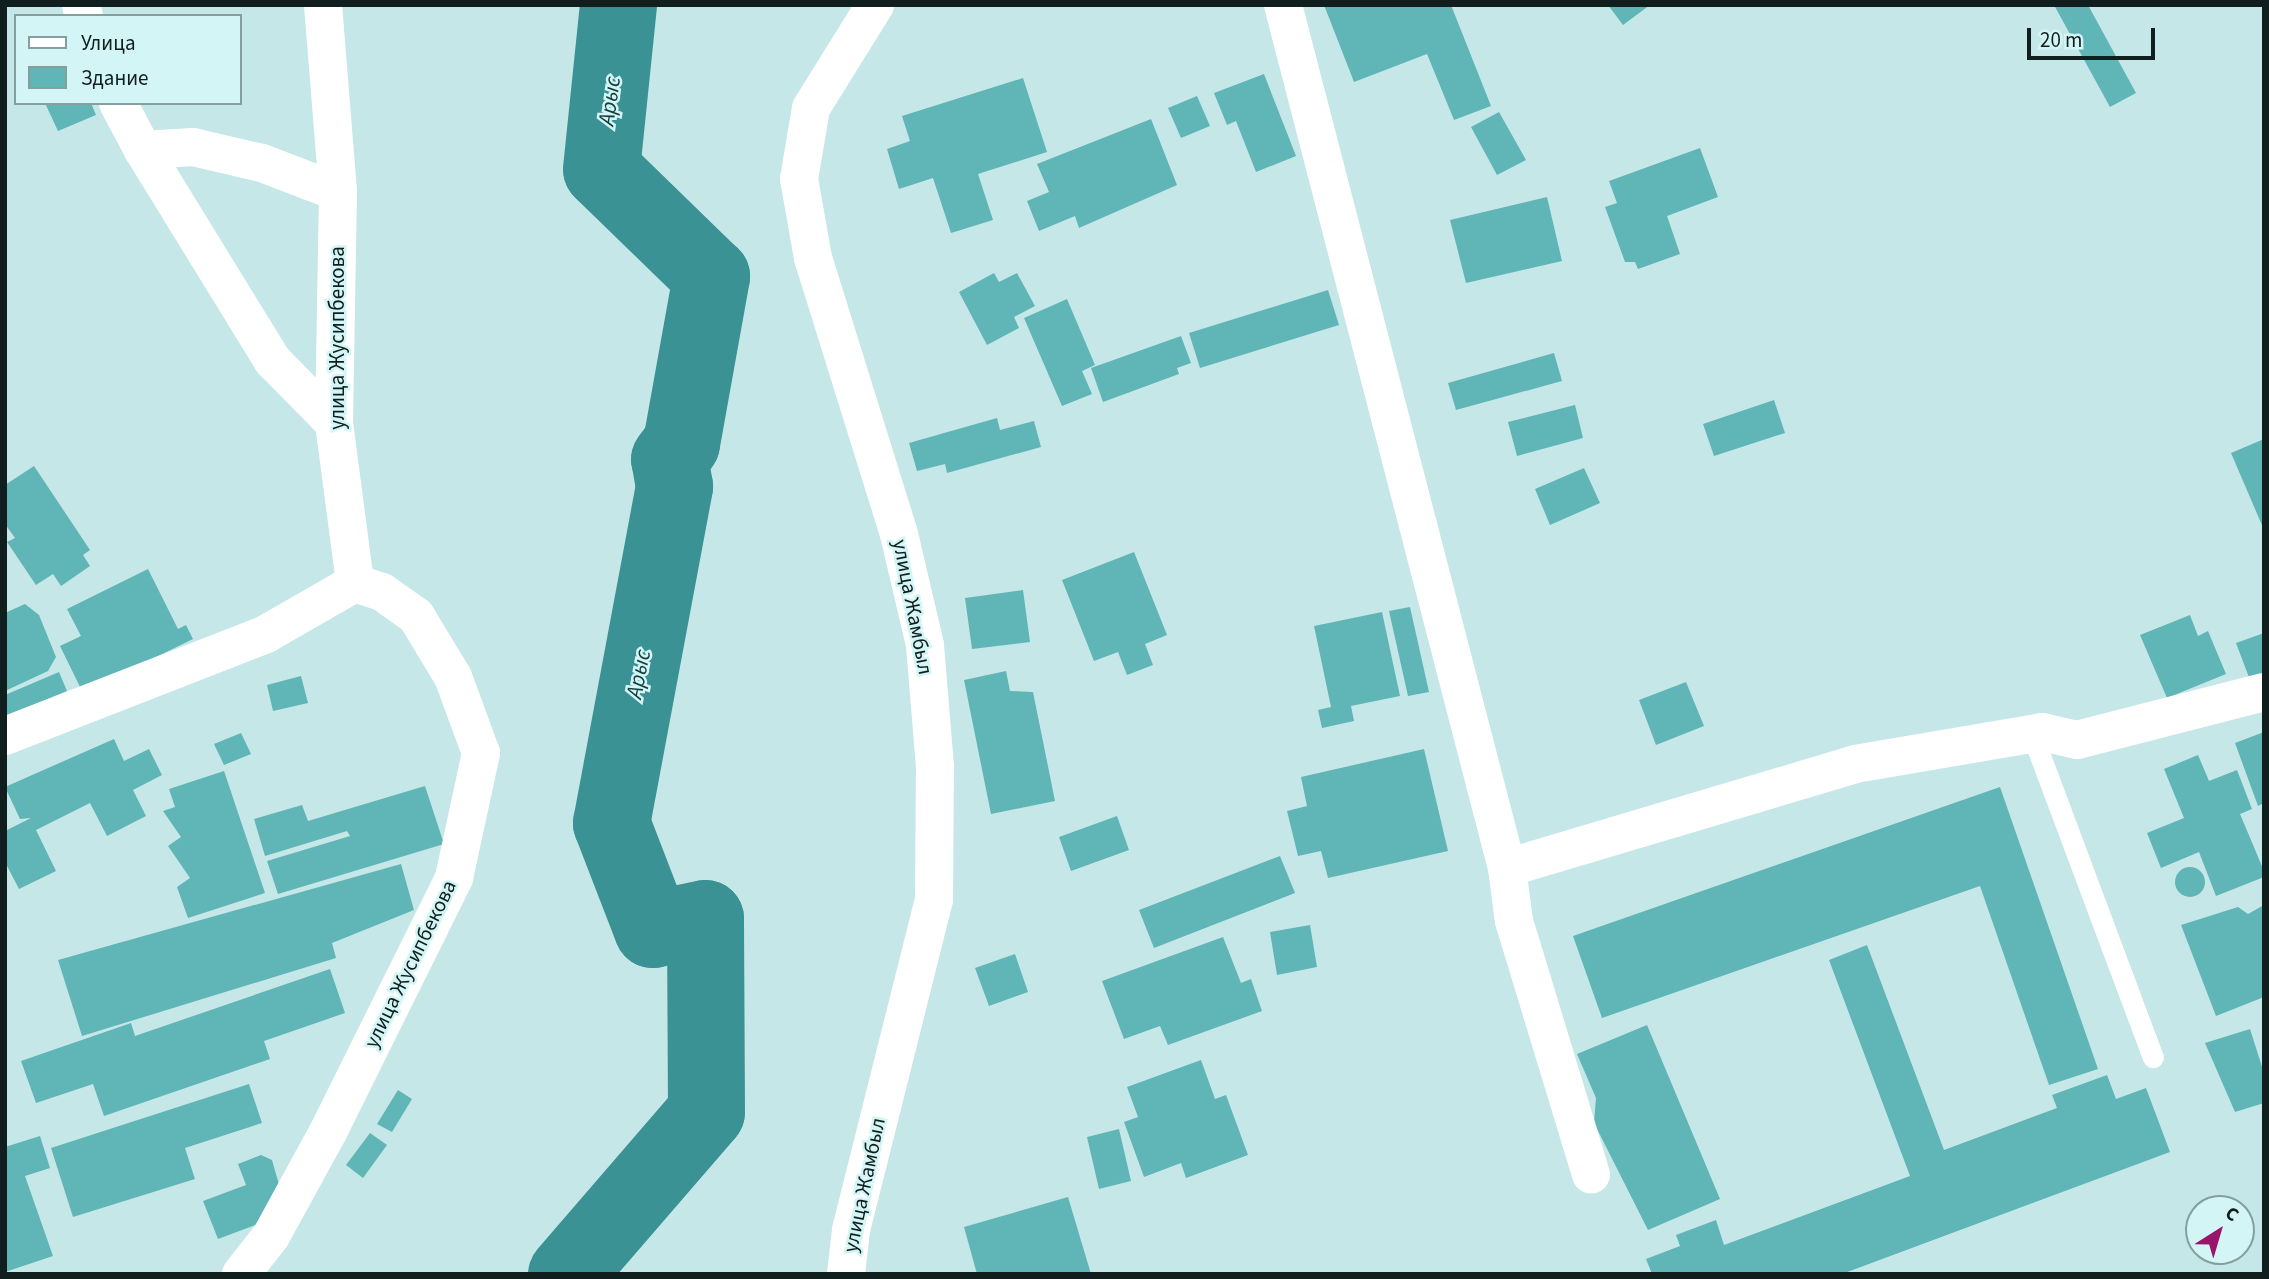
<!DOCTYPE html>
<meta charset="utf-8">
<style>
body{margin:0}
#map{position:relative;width:2269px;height:1279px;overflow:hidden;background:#c6e7e8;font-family:"Source Sans 3",sans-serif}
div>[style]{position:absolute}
.river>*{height:77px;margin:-38.5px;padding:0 38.5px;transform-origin:38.5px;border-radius:38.5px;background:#3a9294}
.building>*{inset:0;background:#60b5b7}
.round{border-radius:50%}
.service>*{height:21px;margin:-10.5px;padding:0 10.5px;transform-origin:10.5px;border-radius:10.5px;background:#fff}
.minor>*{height:38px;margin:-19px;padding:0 19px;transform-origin:19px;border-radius:19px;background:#fff}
span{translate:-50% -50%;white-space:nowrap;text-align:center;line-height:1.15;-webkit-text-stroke:5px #d3f5f5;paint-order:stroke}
.street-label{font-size:21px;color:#111e1e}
.water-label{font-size:23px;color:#143d3e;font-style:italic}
.frame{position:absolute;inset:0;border:7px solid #111e1e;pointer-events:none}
.legend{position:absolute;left:14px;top:14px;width:228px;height:91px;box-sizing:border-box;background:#d3f5f5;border:2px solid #859f9f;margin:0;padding:9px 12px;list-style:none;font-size:21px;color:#111e1e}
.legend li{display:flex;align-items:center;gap:14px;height:35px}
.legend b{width:35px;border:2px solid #859f9f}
.north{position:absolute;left:2185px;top:1195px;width:70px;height:70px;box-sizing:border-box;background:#d3f5f5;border:2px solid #859f9f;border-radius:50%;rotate:37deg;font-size:19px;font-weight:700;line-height:28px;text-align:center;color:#111e1e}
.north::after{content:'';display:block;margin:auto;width:24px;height:32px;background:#98156b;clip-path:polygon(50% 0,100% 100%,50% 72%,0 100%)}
.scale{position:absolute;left:2027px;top:28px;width:128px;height:32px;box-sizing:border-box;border:4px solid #111e1e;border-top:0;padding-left:9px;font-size:21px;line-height:24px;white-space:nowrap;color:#111e1e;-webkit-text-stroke:5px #d3f5f5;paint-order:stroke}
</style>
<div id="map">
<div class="river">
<div style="left:566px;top:1274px;width:214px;rotate:-49.2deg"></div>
<div style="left:706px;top:1112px;width:194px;rotate:-90.3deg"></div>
<div style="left:705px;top:918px;width:54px;rotate:168.3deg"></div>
<div style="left:652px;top:929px;width:114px;rotate:-111.1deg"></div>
<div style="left:611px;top:823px;width:343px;rotate:-79.4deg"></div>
<div style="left:674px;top:486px;width:27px;rotate:-100deg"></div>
<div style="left:669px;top:459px;width:20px;rotate:-53deg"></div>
<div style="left:681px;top:443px;width:170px;rotate:-79.8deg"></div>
<div style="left:711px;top:276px;width:153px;rotate:-135.8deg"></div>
<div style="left:601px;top:169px;width:165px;rotate:-84.1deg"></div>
</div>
<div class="building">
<div style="clip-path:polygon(1324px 5px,1451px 5px,1491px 106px,1454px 120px,1427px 54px,1354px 82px)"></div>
<div style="clip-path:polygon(1608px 5px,1650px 5px,1623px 25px)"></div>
<div style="clip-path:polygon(2054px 5px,2088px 5px,2136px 93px,2110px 107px)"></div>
<div style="clip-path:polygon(1264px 74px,1296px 156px,1256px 172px,1236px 121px,1227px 125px,1214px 93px)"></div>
<div style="clip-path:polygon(1023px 78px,1047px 152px,978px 174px,993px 220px,951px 233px,933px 178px,899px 189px,887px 149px,910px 141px,902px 116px)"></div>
<div style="clip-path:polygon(1197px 96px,1210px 126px,1181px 138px,1168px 108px)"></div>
<div style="clip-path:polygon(45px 103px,91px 103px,96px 115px,58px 131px)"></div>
<div style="clip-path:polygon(1499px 112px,1526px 160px,1497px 175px,1471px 127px)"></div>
<div style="clip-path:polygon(1151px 119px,1177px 185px,1079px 228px,1075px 216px,1039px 231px,1027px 201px,1049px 192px,1037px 164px)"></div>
<div style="clip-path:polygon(1700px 148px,1718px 197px,1667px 216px,1680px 254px,1638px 269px,1635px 262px,1625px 262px,1605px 207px,1617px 203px,1609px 181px)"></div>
<div style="clip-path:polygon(1547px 197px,1562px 261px,1466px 283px,1450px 220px)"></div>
<div style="clip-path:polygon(994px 273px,999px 282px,1017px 273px,1035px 306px,1014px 317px,1019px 328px,987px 345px,959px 292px)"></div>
<div style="clip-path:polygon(1328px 290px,1339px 325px,1200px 368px,1189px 333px)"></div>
<div style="clip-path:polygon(1067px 299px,1095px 365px,1082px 371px,1092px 394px,1062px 406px,1024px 318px)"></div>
<div style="clip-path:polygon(1181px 336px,1191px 363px,1177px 368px,1179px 374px,1103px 402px,1091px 368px)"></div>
<div style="clip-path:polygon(1554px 353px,1562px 381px,1456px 410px,1448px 383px)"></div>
<div style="clip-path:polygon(1774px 400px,1785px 433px,1714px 456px,1703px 424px)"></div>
<div style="clip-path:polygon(1575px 405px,1583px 438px,1517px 456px,1508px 422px)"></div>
<div style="clip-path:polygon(997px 418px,1000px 430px,1034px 421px,1041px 447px,947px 473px,945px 464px,917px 471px,909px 443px)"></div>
<div style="clip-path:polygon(2264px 439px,2264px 530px,2231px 453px)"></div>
<div style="clip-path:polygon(34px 466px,90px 550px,83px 555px,90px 566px,61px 586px,53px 574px,36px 585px,7px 542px,15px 538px,5px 524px,5px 485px)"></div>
<div style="clip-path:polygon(1584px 468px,1600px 503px,1550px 525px,1535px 489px)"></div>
<div style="clip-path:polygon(1134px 552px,1167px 635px,1145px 644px,1153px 665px,1127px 675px,1118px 652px,1094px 661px,1062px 580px)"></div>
<div style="clip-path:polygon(148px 569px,178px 629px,186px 625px,193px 639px,83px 693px,60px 646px,81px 636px,67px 609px)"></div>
<div style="clip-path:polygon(1023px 590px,1030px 642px,972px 649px,965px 598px)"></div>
<div style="clip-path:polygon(25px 604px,39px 615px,56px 657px,48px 671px,5px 691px,5px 613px)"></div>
<div style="clip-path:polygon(1410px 607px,1429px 692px,1408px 696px,1389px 611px)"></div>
<div style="clip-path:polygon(1382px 612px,1400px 696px,1351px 706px,1354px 721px,1322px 728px,1318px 710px,1331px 707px,1314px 626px)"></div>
<div style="clip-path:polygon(2190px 615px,2198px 636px,2208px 631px,2226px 674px,2167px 698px,2140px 635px)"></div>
<div style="clip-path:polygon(2264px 633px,2264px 675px,2250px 680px,2236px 643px)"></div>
<div style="clip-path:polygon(1006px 671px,1010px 691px,1033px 692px,1055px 801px,991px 814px,964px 680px)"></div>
<div style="clip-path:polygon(59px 672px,67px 691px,5px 717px,5px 695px)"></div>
<div style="clip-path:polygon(301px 676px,308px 703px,273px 711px,267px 685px)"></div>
<div style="clip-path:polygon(1686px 682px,1704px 726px,1656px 745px,1639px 700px)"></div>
<div style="clip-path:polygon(2264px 732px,2264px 803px,2258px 806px,2235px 743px)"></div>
<div style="clip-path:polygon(241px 733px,251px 754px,224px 765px,214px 744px)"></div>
<div style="clip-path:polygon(114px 739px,124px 761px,149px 749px,162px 775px,133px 790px,146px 816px,107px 836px,90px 803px,36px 830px,56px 871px,19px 889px,5px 862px,5px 831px,31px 818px,20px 819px,5px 787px)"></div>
<div style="clip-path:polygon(1424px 749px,1448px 851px,1328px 878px,1321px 851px,1298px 856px,1287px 811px,1307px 806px,1301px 777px)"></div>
<div style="clip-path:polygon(2198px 755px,2209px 781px,2237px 770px,2252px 809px,2240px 814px,2264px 871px,2264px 877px,2216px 896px,2199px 852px,2161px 868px,2147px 833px,2184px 818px,2164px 769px)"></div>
<div style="clip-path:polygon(224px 771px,265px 893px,188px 918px,177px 887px,190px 878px,168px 846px,181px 837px,163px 811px,175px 807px,169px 789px)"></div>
<div style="clip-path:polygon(425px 786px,444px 844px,278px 894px,267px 861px,350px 836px,347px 831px,265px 856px,254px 819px,302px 805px,308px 821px)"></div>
<div style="clip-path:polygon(2000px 787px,2098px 1069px,2049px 1085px,1980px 886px,1602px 1018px,1573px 936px)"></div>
<div style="clip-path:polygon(1117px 816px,1129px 850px,1071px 871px,1059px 837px)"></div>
<div style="clip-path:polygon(1280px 856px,1295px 893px,1154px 948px,1139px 910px)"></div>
<div style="clip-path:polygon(401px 864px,414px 910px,332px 943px,336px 958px,82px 1036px,58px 960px)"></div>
<div class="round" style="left:2175px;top:867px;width:30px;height:30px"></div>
<div style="clip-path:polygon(2264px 905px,2264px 997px,2216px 1016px,2181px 925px,2238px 907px,2248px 914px)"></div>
<div style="clip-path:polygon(1310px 925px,1317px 967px,1277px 975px,1270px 932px)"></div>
<div style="clip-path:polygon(1223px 937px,1241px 983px,1251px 979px,1262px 1011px,1168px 1045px,1160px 1026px,1124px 1039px,1102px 981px)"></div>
<div style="clip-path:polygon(1867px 945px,1944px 1150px,2057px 1108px,2052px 1095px,2107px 1075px,2116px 1099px,2146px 1088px,2170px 1152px,1842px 1274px,1652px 1274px,1646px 1259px,1680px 1246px,1676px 1235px,1716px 1220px,1724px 1245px,1910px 1176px,1829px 960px)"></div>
<div style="clip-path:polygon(1015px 954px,1028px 992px,989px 1006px,975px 968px)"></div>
<div style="clip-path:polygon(330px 969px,345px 1013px,264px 1041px,270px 1059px,104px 1116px,93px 1084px,36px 1103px,21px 1061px,131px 1023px,135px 1036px)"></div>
<div style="clip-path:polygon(1647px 1025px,1720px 1199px,1648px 1230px,1594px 1123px,1596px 1098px,1577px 1054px)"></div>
<div style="clip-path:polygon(2250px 1029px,2264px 1073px,2264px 1103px,2235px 1112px,2205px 1043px)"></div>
<div style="clip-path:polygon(1201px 1060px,1215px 1099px,1226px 1095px,1248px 1155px,1186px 1178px,1181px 1163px,1144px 1177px,1124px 1122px,1138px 1117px,1127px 1087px)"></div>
<div style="clip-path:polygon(249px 1084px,262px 1123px,185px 1148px,195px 1179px,73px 1217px,51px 1148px)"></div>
<div style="clip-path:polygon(398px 1090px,412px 1099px,392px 1132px,377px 1124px)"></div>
<div style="clip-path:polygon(1119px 1129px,1131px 1181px,1099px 1189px,1087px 1137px)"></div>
<div style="clip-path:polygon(370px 1133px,387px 1145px,363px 1178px,346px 1165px)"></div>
<div style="clip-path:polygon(40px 1136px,50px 1168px,25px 1176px,53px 1256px,5px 1272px,5px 1147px)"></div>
<div style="clip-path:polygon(261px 1155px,272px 1160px,282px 1195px,263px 1222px,218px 1239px,203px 1201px,246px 1185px,238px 1164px)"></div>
<div style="clip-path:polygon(1068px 1197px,1091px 1274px,977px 1274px,964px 1227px)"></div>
</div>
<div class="service">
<div style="left:2032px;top:734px;width:345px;rotate:69.5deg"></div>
</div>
<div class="minor">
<div style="left:81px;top:5px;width:11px;rotate:75deg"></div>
<div style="left:323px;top:5px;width:188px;rotate:85.4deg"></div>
<div style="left:338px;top:192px;width:231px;rotate:91deg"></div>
<div style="left:334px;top:423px;width:161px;rotate:82.5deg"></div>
<div style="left:1283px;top:5px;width:892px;rotate:75.45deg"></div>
<div style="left:1507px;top:868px;width:363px;rotate:-16.6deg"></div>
<div style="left:1855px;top:764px;width:190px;rotate:-9.7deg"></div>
<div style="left:2042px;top:732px;width:36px;rotate:13deg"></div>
<div style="left:2077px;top:740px;width:193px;rotate:-14.4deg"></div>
<div style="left:118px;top:103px;width:53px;rotate:62deg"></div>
<div style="left:143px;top:150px;width:50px;rotate:-3.4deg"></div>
<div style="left:193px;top:147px;width:71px;rotate:13.1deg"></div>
<div style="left:262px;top:163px;width:81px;rotate:20.9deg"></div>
<div style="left:143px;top:150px;width:248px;rotate:58.4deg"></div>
<div style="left:273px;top:361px;width:87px;rotate:45.5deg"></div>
<div style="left:5px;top:736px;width:280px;rotate:-21.3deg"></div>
<div style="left:266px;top:634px;width:103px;rotate:-29.8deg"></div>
<div style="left:1507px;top:868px;width:53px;rotate:82.5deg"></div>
<div style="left:1514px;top:921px;width:265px;rotate:73.1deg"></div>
<div style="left:241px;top:1274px;width:48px;rotate:-51.7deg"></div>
<div style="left:271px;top:1236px;width:119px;rotate:-61.3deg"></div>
<div style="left:328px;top:1132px;width:284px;rotate:-63.6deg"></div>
<div style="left:454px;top:878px;width:128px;rotate:-77.8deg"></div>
<div style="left:481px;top:753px;width:81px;rotate:-110.2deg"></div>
<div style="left:453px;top:677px;width:71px;rotate:-121.2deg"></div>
<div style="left:416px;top:616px;width:42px;rotate:-144.8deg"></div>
<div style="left:382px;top:592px;width:28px;rotate:-162deg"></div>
<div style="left:846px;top:1274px;width:44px;rotate:-83.5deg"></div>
<div style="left:851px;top:1230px;width:340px;rotate:-75.9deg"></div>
<div style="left:934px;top:900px;width:133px;rotate:-89.6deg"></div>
<div style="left:935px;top:767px;width:122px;rotate:-94.7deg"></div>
<div style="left:925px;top:645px;width:114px;rotate:-103.2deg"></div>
<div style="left:899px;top:534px;width:289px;rotate:-107.3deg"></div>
<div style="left:813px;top:258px;width:80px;rotate:-100deg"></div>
<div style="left:799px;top:179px;width:72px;rotate:-80.4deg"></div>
<div style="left:811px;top:108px;width:121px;rotate:-58.1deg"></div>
</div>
<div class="street-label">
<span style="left:337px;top:338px;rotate:-90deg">улица Жусипбекова</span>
<span style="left:913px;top:607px;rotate:79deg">улица Жамбыл</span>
<span style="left:410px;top:964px;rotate:-64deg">улица Жусипбекова</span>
<span style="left:864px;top:1185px;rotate:-78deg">улица Жамбыл</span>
</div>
<div class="water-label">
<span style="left:610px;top:101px;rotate:-82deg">Арыс</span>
<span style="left:639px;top:674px;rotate:-79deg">Арыс</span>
</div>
<div class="frame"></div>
<ul class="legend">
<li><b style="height:9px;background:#fff"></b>Улица</li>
<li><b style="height:19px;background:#60b5b7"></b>Здание</li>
</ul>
<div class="north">С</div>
<div class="scale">20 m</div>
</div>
